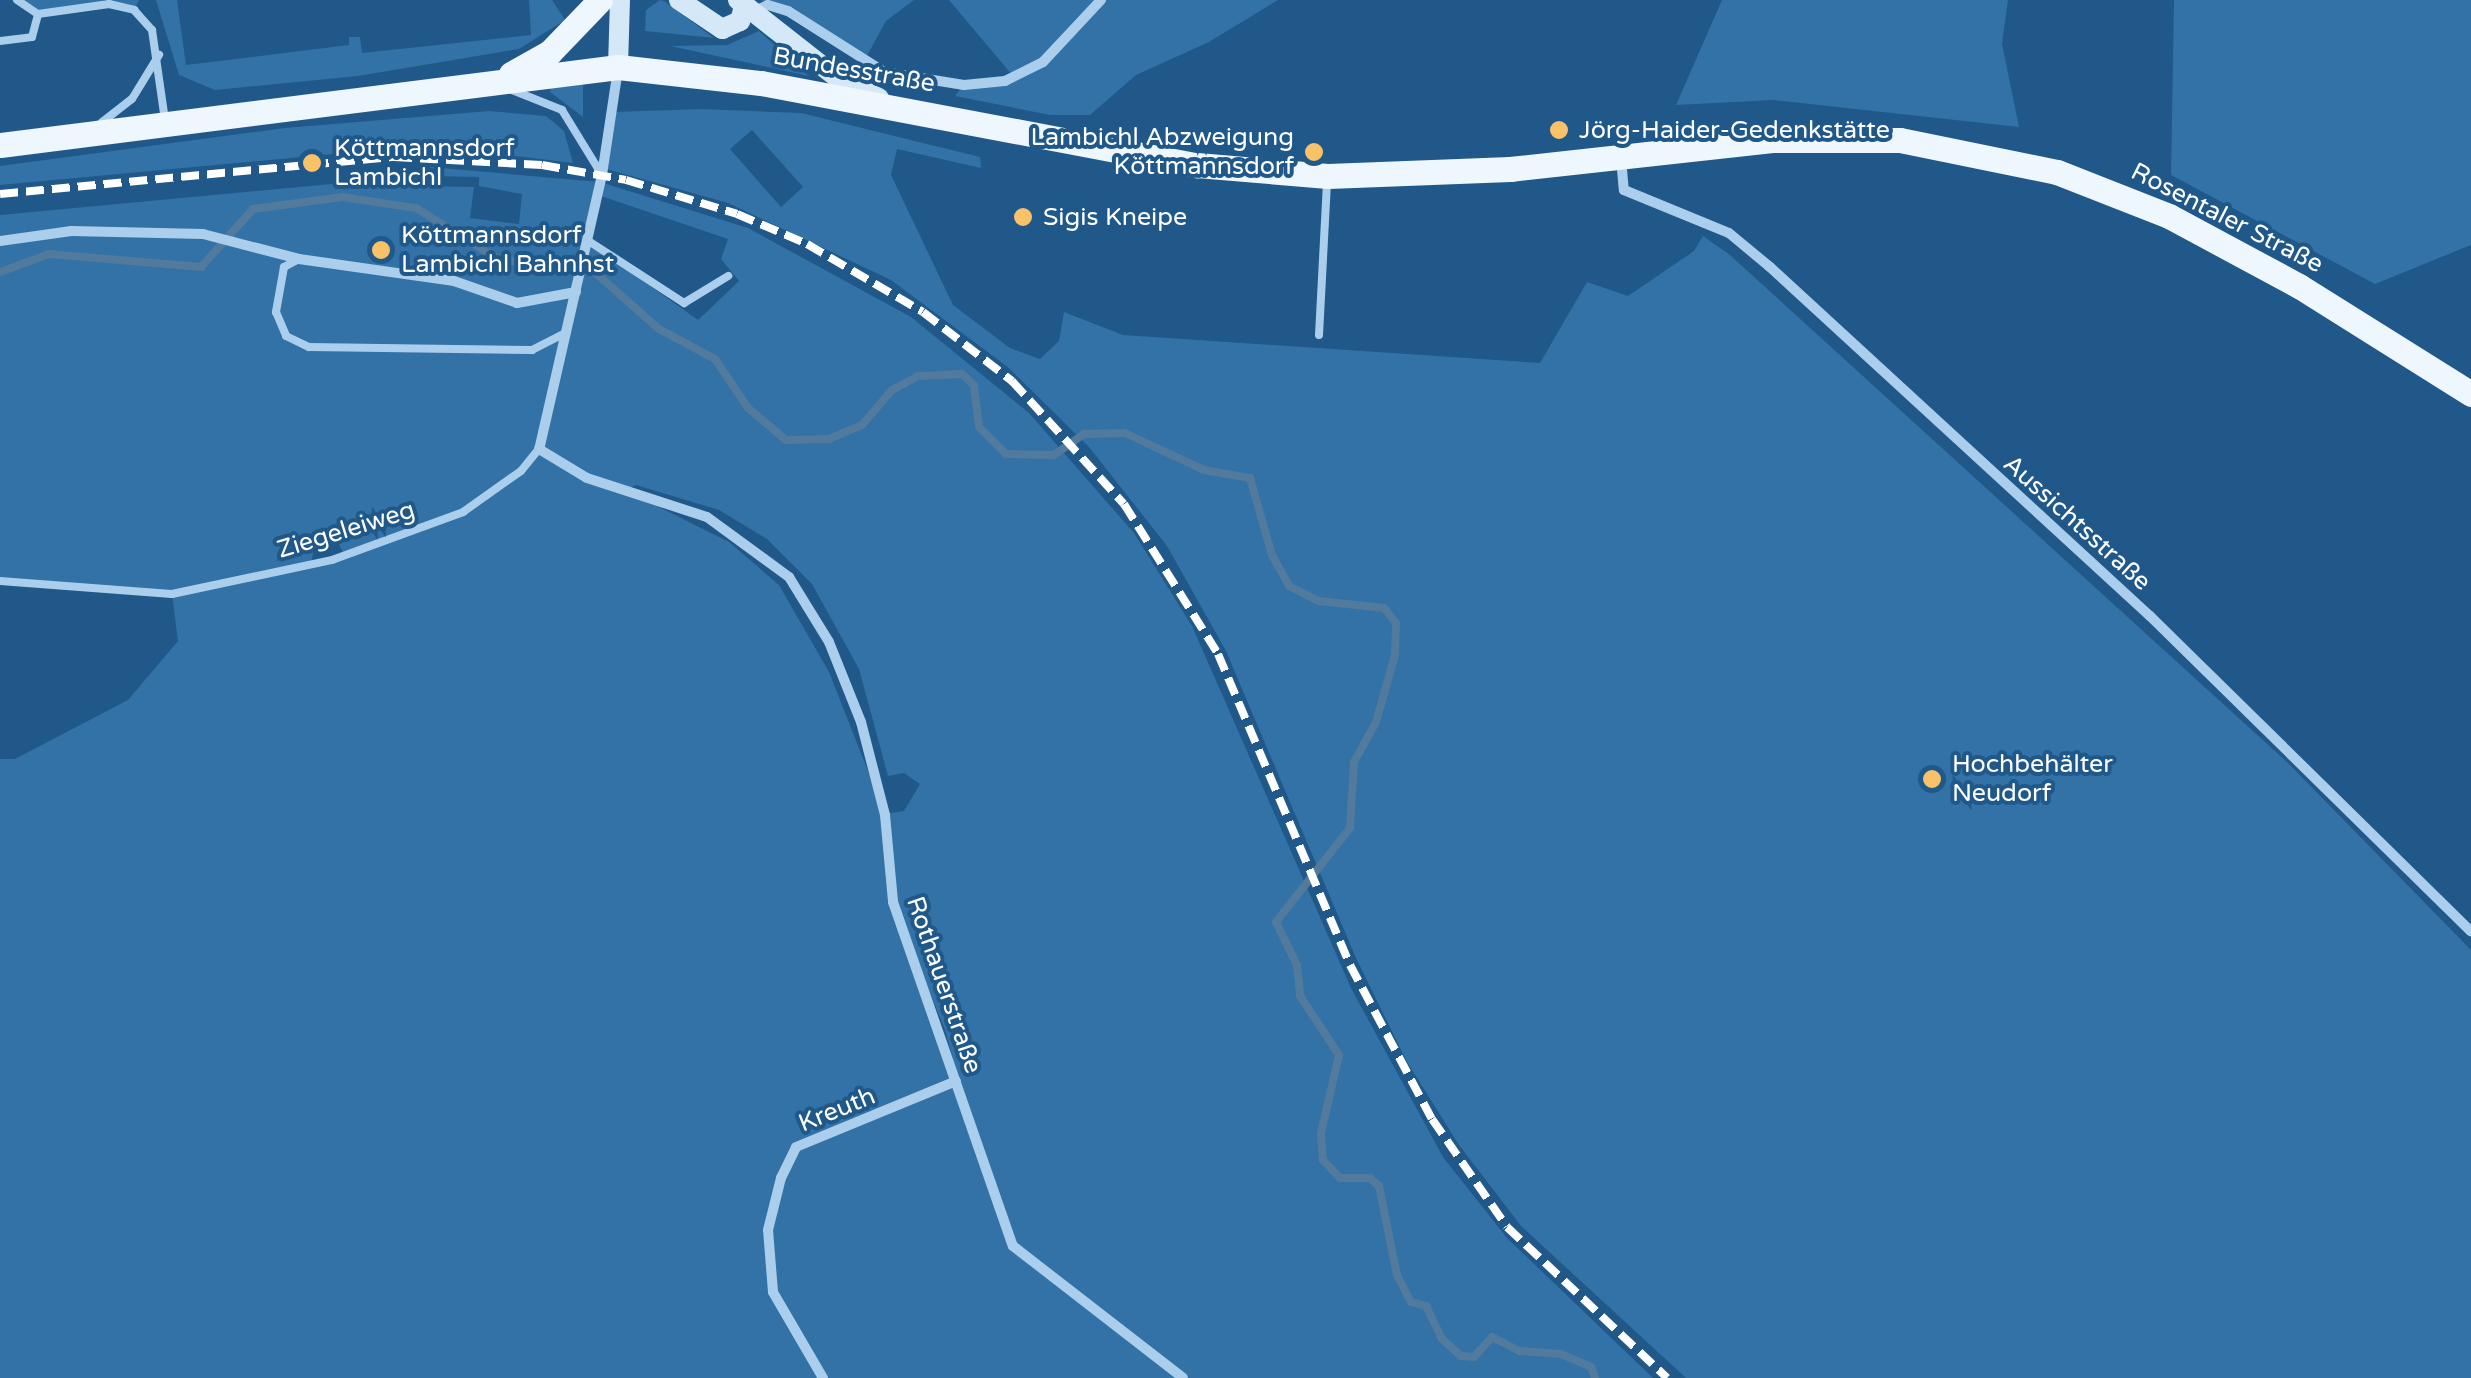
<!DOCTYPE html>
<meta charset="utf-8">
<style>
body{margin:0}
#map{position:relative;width:2471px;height:1378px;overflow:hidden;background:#1f5889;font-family:"Varela Round",sans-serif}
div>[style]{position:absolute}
.green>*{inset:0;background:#3272a6}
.stream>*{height:8px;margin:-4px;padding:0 4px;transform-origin:4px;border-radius:4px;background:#517a9c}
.service>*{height:8px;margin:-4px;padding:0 4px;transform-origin:4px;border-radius:4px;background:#aaceeb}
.minor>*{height:10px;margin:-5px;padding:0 5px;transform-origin:5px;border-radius:5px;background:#aaceeb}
.secondary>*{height:20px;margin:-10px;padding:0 10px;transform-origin:10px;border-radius:10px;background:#d5e8f8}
.primary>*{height:25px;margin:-12.5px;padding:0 12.5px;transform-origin:12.5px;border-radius:12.5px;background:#eef6fe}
.rail>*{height:8px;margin-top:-4px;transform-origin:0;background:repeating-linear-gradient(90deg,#fff 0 18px,transparent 0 26px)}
.dots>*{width:28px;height:28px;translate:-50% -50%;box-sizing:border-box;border:5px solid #1f5889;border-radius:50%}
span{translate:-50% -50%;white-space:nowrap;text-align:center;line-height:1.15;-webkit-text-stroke:8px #1f5889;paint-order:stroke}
.street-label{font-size:25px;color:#fff}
.poi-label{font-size:25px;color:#fff}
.left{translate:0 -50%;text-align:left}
.right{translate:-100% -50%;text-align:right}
</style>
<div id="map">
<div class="green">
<div style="clip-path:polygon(17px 0,139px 0,134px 10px,123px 5px,38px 14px)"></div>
<div style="clip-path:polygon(156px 0,177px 0,186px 65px,349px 45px,349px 37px,360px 37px,362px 53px,531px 35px,529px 0,552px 0,565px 20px,519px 49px,358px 76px,215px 90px,179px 75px)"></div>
<div style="clip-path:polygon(660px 0,664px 1px,714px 38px,645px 31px,646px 10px)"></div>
<div style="clip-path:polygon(761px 0,914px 0,886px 21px,863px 63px)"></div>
<div style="clip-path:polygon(949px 0,1278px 0,1209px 42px,1136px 75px,1090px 115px,1050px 115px,955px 96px,964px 85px,1013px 76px)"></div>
<div style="clip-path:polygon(1722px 0,2008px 0,2002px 44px,2019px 127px,1774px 100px,1676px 105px)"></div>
<div style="clip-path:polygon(2174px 0,2471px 0,2471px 245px,2375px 284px,2171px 175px)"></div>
<div style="clip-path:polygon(759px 31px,809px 76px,670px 46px,727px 45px)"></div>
<div style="clip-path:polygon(583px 83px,583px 117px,550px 92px,551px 86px)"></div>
<div style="clip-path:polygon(evenodd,703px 109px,801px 113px,980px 157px,981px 168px,897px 149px,891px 175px,953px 305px,1010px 348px,1040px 359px,1059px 341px,1064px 312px,1123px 335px,1540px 363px,1587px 282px,1628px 296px,1694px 251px,1703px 236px,1730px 255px,2287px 762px,2471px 950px,2471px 1378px,1686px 1378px,1521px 1226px,1459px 1145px,1407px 1062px,1356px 958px,1226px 651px,1167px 546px,1089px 447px,1009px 368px,891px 280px,728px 203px,603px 168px,613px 112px,703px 109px,752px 130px,803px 187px,781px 207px,730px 149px,752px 130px)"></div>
<div style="clip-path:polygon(489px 111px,546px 116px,564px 131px,573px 163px,483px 152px,366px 151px,0 185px,0 166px,285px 128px)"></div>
<div style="clip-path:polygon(evenodd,430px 167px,600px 182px,748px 228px,911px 317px,1029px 413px,1134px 533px,1192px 626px,1351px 988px,1443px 1157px,1507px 1238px,1653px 1378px,0 1378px,0 759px,15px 759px,128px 700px,178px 641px,172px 594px,0 581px,0 215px,417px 176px,417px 186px,474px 187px,470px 218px,519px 224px,522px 194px,479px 186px,479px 177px,430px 176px,430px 167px,598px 195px,728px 239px,721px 259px,739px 281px,698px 320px,587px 241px,598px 195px,430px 167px,636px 485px,719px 510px,767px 539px,812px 584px,859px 669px,888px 776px,904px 773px,920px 784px,904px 811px,885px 814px,829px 672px,779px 585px,729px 542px,625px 490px,636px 485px,430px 167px,332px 532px,345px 556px,311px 564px,316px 537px,332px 532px,430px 167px,905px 932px,945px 1030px,970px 1121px,905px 932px)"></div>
</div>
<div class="stream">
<div style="left:590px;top:268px;width:92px;rotate:41.5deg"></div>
<div style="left:659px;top:329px;width:64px;rotate:28.2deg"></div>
<div style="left:715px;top:359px;width:59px;rotate:56deg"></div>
<div style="left:748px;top:408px;width:50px;rotate:40.1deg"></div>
<div style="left:786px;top:440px;width:43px;rotate:-1.3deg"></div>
<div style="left:829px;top:439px;width:36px;rotate:-23deg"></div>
<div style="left:862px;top:425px;width:46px;rotate:-49.4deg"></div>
<div style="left:892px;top:390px;width:30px;rotate:-28deg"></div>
<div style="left:918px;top:376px;width:44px;rotate:-2.6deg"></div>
<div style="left:962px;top:374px;width:16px;rotate:43deg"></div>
<div style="left:974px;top:385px;width:42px;rotate:83.2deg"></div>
<div style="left:979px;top:427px;width:38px;rotate:45deg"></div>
<div style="left:1006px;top:454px;width:48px;rotate:1.2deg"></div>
<div style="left:1054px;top:455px;width:37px;rotate:-35deg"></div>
<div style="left:1084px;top:434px;width:41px;rotate:-1.4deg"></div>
<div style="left:1125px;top:433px;width:87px;rotate:25.1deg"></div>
<div style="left:1204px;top:470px;width:47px;rotate:9.9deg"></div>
<div style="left:1250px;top:478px;width:80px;rotate:74.1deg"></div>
<div style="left:1272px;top:555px;width:35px;rotate:61deg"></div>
<div style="left:1289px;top:586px;width:34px;rotate:27deg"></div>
<div style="left:1319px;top:601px;width:65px;rotate:6.1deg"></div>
<div style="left:1384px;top:608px;width:19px;rotate:51deg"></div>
<div style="left:1396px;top:623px;width:32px;rotate:92deg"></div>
<div style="left:1395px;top:655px;width:70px;rotate:105.8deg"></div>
<div style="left:1376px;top:722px;width:46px;rotate:118.8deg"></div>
<div style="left:1354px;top:762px;width:66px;rotate:93.5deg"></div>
<div style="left:1350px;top:828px;width:120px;rotate:128.2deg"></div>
<div style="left:1276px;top:922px;width:48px;rotate:64deg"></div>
<div style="left:1297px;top:965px;width:31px;rotate:84deg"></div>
<div style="left:1300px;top:996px;width:71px;rotate:56.5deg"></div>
<div style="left:1339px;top:1055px;width:80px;rotate:103deg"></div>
<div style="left:1321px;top:1133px;width:27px;rotate:86deg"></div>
<div style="left:1323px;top:1160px;width:25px;rotate:47deg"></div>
<div style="left:1340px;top:1178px;width:30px"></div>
<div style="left:1370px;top:1178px;width:12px;rotate:42deg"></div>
<div style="left:1379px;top:1186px;width:91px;rotate:78.6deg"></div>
<div style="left:1397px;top:1275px;width:30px;rotate:63deg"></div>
<div style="left:1411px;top:1302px;width:16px;rotate:15deg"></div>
<div style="left:1426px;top:1306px;width:37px;rotate:64deg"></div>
<div style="left:1442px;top:1339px;width:25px;rotate:42deg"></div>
<div style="left:1461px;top:1356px;width:13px;rotate:4deg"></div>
<div style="left:1474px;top:1357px;width:27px;rotate:-48deg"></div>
<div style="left:1492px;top:1337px;width:31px;rotate:27deg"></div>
<div style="left:1520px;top:1351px;width:41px;rotate:4.2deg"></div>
<div style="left:1561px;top:1354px;width:33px;rotate:23deg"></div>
<div style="left:1591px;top:1367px;width:12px;rotate:70deg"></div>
<div style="left:0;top:272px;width:52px;rotate:-20.2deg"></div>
<div style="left:49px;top:254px;width:153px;rotate:4.9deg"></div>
<div style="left:201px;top:267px;width:78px;rotate:-48.1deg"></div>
<div style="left:253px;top:209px;width:90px;rotate:-7.7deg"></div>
<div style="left:342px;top:197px;width:75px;rotate:8.5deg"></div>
<div style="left:416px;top:208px;width:100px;rotate:31.9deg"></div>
<div style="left:501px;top:261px;width:72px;rotate:-0.8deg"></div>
</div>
<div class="service">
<div style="left:17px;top:0;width:25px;rotate:34deg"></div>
<div style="left:38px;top:14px;width:72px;rotate:-8deg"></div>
<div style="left:109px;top:4px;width:26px;rotate:13deg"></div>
<div style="left:134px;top:10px;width:27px;rotate:48deg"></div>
<div style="left:152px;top:30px;width:91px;rotate:81.8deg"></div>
<div style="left:0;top:41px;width:32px;rotate:-7deg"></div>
<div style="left:32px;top:37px;width:24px;rotate:-75deg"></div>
<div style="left:512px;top:90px;width:54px;rotate:21.8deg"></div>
<div style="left:562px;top:110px;width:76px;rotate:58.4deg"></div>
<div style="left:101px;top:123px;width:39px;rotate:-38deg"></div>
<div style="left:132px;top:99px;width:52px;rotate:-58.5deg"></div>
<div style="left:587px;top:240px;width:116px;rotate:33deg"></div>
<div style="left:684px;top:303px;width:52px;rotate:-31.5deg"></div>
<div style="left:299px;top:259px;width:17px;rotate:152deg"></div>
<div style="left:284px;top:267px;width:46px;rotate:100.1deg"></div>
<div style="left:276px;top:312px;width:26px;rotate:67deg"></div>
<div style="left:286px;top:336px;width:25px;rotate:26deg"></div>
<div style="left:309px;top:347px;width:223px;rotate:0.8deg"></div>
<div style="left:532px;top:350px;width:39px;rotate:-27deg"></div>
<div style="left:1319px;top:335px;width:155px;rotate:-87deg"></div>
<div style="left:0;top:581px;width:172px;rotate:4.3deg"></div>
<div style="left:172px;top:594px;width:164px;rotate:-12deg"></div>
<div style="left:332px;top:560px;width:140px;rotate:-20.1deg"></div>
<div style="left:463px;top:512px;width:71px;rotate:-35.3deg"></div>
<div style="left:521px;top:471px;width:28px;rotate:-51deg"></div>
</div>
<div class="minor">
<div style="left:755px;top:11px;width:14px;rotate:-25deg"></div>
<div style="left:768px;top:5px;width:21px;rotate:17deg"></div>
<div style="left:788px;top:11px;width:114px;rotate:32.4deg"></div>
<div style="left:884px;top:72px;width:81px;rotate:9.2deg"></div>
<div style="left:964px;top:85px;width:41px;rotate:-5.6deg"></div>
<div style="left:1005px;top:81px;width:42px;rotate:-26.6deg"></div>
<div style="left:1043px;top:62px;width:85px;rotate:-46.9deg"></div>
<div style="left:618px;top:69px;width:107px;rotate:98.6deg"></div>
<div style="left:602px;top:175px;width:281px;rotate:102.9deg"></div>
<div style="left:539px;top:449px;width:56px;rotate:31.1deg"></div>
<div style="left:587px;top:478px;width:126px;rotate:18deg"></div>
<div style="left:707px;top:517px;width:102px;rotate:36.2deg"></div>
<div style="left:789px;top:577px;width:76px;rotate:58.4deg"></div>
<div style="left:829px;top:642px;width:86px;rotate:68.2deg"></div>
<div style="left:861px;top:722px;width:96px;rotate:75.5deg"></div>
<div style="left:885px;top:815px;width:87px;rotate:84.7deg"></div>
<div style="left:893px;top:902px;width:364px;rotate:70.8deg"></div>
<div style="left:1013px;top:1246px;width:215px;rotate:37.8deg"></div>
<div style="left:1621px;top:158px;width:32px;rotate:85deg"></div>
<div style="left:1624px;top:190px;width:113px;rotate:22.3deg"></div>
<div style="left:1729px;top:233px;width:53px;rotate:39.7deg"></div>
<div style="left:1770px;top:267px;width:516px;rotate:42.57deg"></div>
<div style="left:2150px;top:616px;width:450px;rotate:44.5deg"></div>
<div style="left:0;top:241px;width:72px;rotate:-8deg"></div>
<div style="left:71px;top:231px;width:132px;rotate:1.3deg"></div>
<div style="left:203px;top:234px;width:99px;rotate:14.6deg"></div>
<div style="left:299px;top:259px;width:157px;rotate:8.1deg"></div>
<div style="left:454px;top:281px;width:67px;rotate:19.2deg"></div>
<div style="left:517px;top:303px;width:60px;rotate:-10.6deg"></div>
<div style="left:823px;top:1378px;width:99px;rotate:-120.2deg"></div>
<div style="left:773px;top:1292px;width:62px;rotate:-94.6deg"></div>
<div style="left:768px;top:1230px;width:54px;rotate:-76deg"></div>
<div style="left:781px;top:1178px;width:34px;rotate:-64deg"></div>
<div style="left:796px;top:1147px;width:173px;rotate:-22.4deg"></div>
</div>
<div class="secondary">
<div style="left:679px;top:0;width:52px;rotate:34deg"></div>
<div style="left:722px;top:29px;width:20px;rotate:-24deg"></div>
<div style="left:740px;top:21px;width:16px;rotate:-75deg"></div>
<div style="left:738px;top:0;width:130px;rotate:38.1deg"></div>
<div style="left:840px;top:80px;width:43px;rotate:24.8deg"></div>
<div style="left:618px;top:67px;width:67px;rotate:-88.3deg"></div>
</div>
<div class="primary">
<div style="left:511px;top:74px;width:45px;rotate:-29.4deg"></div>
<div style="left:550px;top:52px;width:72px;rotate:-46.1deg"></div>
<div style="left:0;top:145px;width:623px;rotate:-7.19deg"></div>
<div style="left:618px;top:67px;width:144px;rotate:6.4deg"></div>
<div style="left:761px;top:83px;width:444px;rotate:10.7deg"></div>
<div style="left:1197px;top:165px;width:131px;rotate:4.8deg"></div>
<div style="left:1328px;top:176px;width:182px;rotate:-2.2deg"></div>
<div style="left:1510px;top:169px;width:266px;rotate:-6.3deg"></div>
<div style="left:1774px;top:140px;width:126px"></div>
<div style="left:1900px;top:140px;width:160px;rotate:11.5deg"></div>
<div style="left:2057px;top:172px;width:120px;rotate:21.4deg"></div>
<div style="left:2169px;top:216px;width:148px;rotate:28.3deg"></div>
<div style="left:2299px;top:286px;width:203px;rotate:32.1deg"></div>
</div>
<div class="rail">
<div style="left:0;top:194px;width:396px;rotate:-5.4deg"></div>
<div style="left:394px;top:157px;width:148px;rotate:3.1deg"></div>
<div style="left:542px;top:165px;width:85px;rotate:10.1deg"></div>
<div style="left:626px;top:180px;width:116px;rotate:17deg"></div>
<div style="left:737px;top:214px;width:76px;rotate:23.2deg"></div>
<div style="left:807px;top:244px;width:134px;rotate:30.4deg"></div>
<div style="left:923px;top:312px;width:113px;rotate:37.8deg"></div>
<div style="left:1012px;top:381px;width:166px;rotate:47.7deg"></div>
<div style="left:1124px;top:504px;width:177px;rotate:57.9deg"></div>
<div style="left:1218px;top:654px;width:338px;rotate:67deg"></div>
<div style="left:1350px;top:965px;width:174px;rotate:62deg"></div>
<div style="left:1432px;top:1119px;width:131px;rotate:55.2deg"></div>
<div style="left:1507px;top:1227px;width:220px;rotate:43.3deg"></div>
</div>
<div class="dots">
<div style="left:1559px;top:130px;background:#f9c269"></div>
<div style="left:1314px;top:152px;background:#f9c269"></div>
<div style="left:312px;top:163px;background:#f9c269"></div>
<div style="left:1023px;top:217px;background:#f9c269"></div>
<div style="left:381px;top:250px;background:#f9c269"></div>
<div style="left:1932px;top:779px;background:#f9c269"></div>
</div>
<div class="street-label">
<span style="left:854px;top:70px;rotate:10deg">Bundesstraße</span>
<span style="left:2227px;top:218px;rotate:27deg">Rosentaler Straße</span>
<span style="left:2077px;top:523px;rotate:42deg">Aussichtsstraße</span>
<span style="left:346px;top:530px;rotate:-17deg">Ziegeleiweg</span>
<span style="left:944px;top:985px;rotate:71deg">Rothauerstraße</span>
<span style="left:837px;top:1110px;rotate:-22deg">Kreuth</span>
</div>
<div class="poi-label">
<span class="left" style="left:1579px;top:130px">Jörg-Haider-Gedenkstätte</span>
<span class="right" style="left:1294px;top:152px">Lambichl Abzweigung<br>Köttmannsdorf</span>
<span class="left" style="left:334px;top:163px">Köttmannsdorf<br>Lambichl</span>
<span class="left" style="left:1043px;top:217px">Sigis Kneipe</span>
<span class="left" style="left:401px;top:250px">Köttmannsdorf<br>Lambichl Bahnhst</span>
<span class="left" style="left:1952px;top:779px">Hochbehälter<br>Neudorf</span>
</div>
</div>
